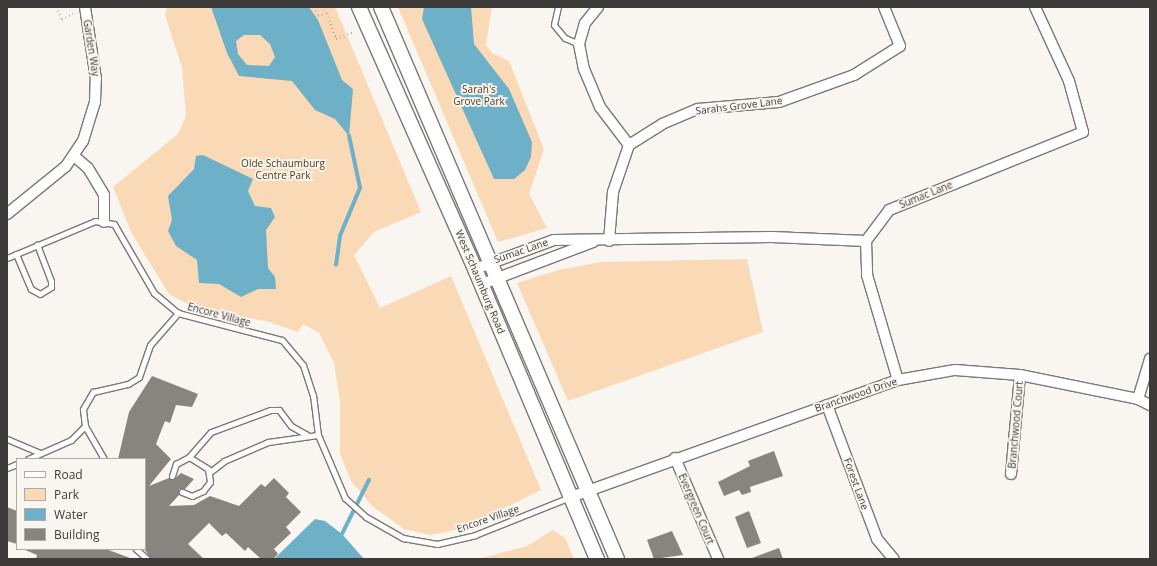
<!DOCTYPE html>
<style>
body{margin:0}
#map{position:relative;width:1157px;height:566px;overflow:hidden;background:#f9f5f0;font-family:"Open Sans",sans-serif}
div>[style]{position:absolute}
.green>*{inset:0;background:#fadab6}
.water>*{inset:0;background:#6eb0c7}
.stream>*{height:3.5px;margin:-1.75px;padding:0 1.75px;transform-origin:1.75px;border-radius:1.75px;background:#6eb0c7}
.building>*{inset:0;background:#888480}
.path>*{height:2px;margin-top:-1px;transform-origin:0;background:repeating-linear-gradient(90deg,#afaca8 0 1px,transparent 0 4px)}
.roads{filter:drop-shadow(1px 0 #7c7875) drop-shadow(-1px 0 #7c7875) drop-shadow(0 1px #7c7875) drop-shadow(0 -1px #7c7875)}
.lane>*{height:5px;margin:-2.5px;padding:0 2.5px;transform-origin:2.5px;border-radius:2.5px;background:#fff}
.street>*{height:10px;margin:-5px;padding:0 5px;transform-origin:5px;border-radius:5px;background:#fff}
.secondary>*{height:14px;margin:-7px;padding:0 7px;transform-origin:7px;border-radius:7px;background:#fff}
span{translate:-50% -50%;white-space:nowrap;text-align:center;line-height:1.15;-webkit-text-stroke:3.5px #f9f5f0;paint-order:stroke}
.street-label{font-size:10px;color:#3d3b39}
.park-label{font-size:10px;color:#533814}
.frame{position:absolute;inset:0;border:8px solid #3d3b39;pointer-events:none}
.legend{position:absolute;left:16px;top:458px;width:130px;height:92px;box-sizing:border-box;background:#f9f5f0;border:1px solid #aeaba7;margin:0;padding:5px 7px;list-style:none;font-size:12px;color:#3d3b39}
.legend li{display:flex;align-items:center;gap:8px;height:20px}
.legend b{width:20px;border:1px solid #aeaba7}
</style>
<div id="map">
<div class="green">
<div style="clip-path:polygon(167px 7px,335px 7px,421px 212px,374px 232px,354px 255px,380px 308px,451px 276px,541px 490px,464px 528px,431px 535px,404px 529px,372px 506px,351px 481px,340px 454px,340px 402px,334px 363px,319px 333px,303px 324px,298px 332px,266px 321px,197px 309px,169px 294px,132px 234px,113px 187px,178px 134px,186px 116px,182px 68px,165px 15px)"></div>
<div style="clip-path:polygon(398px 7px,492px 7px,486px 45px,492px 53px,509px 61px,544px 149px,529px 194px,547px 228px,498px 242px)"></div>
<div style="clip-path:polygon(747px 259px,763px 332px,568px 401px,517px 283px,559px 270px,600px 262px)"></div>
<div style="clip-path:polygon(553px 530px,565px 538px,574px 559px,479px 559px,527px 546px)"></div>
</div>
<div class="water">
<div style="clip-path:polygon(evenodd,211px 7px,309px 7px,318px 20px,342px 80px,353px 89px,349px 136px,335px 119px,315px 110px,292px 81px,239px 76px,227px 53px,211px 7px,244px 35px,260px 35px,270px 44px,275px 57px,269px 66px,247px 65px,238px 54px,236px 41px,244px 35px)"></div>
<div style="clip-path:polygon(424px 7px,471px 7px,474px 44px,509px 89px,532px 142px,531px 157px,525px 170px,514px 179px,494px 179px,422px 19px)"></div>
<div style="clip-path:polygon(203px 155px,253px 179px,248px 191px,255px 206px,271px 208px,275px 217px,266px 230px,268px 268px,275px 277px,276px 289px,258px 289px,241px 297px,219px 284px,199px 283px,197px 260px,176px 246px,168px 231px,172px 220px,168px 196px,194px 169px,196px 156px)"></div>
<div style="clip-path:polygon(315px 519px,325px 521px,342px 534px,364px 559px,274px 559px)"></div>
</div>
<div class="stream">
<div style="left:336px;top:265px;width:29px;rotate:-82deg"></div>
<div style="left:340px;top:236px;width:52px;rotate:-67.4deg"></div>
<div style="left:360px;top:188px;width:53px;rotate:-101.9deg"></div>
<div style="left:342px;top:534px;width:60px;rotate:-63.4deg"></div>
</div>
<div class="building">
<div style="clip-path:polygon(152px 376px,198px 394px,192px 407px,176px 405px,170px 423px,165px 421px,156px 444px,171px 459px,149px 486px,169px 478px,173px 480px,181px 473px,194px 479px,185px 489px,179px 489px,179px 495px,169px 506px,194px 505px,210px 496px,239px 506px,261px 484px,265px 487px,274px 478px,289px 493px,286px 497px,301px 512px,286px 527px,291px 533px,274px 549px,278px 554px,273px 559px,261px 559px,248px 547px,245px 551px,226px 533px,222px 536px,209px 523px,188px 544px,204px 559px,151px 559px,145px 550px,145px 459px,118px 459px,129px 412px)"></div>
<div style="clip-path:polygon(774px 451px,783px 476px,750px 487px,751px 492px,742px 495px,739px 490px,724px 496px,718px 482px,750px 466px,748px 461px)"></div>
<div style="clip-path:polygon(7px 507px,17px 511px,17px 544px,7px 541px)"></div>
<div style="clip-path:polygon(749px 511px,761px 543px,747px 548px,735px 517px)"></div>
<div style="clip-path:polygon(672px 531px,683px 555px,654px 559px,647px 540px)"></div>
<div style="clip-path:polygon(779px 548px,783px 559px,752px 559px,752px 558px)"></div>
<div style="clip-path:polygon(23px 549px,106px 549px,130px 558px,36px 559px,37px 555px)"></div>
</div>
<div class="path">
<div style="left:56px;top:7px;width:14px;rotate:65deg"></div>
<div style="left:62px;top:20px;width:16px;rotate:-30deg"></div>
<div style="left:314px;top:7px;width:10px;rotate:66deg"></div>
<div style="left:318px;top:16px;width:9px;rotate:-18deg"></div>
<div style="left:327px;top:13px;width:28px;rotate:71deg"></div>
<div style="left:336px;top:39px;width:19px;rotate:-21deg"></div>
</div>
<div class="roads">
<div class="lane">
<div style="left:558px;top:7px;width:18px;rotate:103deg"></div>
<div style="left:554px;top:25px;width:17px;rotate:50deg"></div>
<div style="left:565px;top:38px;width:15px;rotate:23deg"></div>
<div style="left:16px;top:254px;width:38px;rotate:67deg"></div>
<div style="left:31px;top:289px;width:10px;rotate:29deg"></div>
<div style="left:40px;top:294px;width:13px;rotate:-32deg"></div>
<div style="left:51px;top:287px;width:6px;rotate:-90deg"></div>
<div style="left:51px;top:281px;width:39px;rotate:-111deg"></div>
<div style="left:7px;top:258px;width:95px;rotate:-22.8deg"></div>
<div style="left:95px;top:221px;width:19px;rotate:9deg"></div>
<div style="left:114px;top:224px;width:80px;rotate:59.9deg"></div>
<div style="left:154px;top:293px;width:31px;rotate:40deg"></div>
<div style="left:178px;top:313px;width:107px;rotate:14.6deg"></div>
<div style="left:282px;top:340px;width:33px;rotate:50deg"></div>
<div style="left:303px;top:365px;width:32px;rotate:72deg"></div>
<div style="left:313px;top:395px;width:40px;rotate:82.9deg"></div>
<div style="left:318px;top:435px;width:69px;rotate:66.8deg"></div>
<div style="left:345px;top:498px;width:28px;rotate:42deg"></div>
<div style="left:366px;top:517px;width:43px;rotate:29.6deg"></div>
<div style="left:403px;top:538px;width:35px;rotate:10deg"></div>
<div style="left:437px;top:544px;width:39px;rotate:-13deg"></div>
<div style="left:475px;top:535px;width:102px;rotate:-21.8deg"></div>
<div style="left:85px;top:426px;width:38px;rotate:60deg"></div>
<div style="left:7px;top:439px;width:36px;rotate:23deg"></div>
<div style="left:189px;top:457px;width:33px;rotate:-49deg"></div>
<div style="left:211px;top:432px;width:63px;rotate:-20.4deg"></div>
<div style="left:270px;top:410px;width:9px"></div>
<div style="left:279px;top:410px;width:20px;rotate:53deg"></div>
<div style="left:291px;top:426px;width:18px;rotate:29deg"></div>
<div style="left:28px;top:459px;width:47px;rotate:-23.8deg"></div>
<div style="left:71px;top:440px;width:20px;rotate:-45deg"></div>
<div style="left:85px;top:426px;width:17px;rotate:-97deg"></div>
<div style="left:83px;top:409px;width:20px;rotate:-60deg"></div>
<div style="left:93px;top:392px;width:36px;rotate:-13deg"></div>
<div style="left:128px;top:384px;width:13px;rotate:-32deg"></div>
<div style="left:139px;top:377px;width:34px;rotate:-71deg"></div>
<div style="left:150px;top:345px;width:43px;rotate:-48.8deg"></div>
<div style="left:7px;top:468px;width:11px;rotate:-22deg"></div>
<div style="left:210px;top:472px;width:18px;rotate:-38deg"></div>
<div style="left:224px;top:461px;width:48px;rotate:-23.4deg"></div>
<div style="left:268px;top:442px;width:50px;rotate:-8deg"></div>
<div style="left:172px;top:476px;width:13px;rotate:-72deg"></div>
<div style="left:176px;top:464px;width:15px;rotate:-28deg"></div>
<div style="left:189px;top:457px;width:22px;rotate:32deg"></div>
<div style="left:208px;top:469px;width:13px;rotate:81deg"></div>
<div style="left:210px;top:482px;width:11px;rotate:128deg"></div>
<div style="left:203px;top:491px;width:12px;rotate:156deg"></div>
<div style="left:192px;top:496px;width:11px;rotate:-158deg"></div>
<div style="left:136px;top:549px;width:15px;rotate:42deg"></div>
</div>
<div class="street">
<div style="left:598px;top:7px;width:21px;rotate:129deg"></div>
<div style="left:585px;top:23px;width:22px;rotate:106deg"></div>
<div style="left:579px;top:44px;width:25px;rotate:79deg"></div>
<div style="left:584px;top:69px;width:41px;rotate:67.2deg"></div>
<div style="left:600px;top:107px;width:48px;rotate:52.7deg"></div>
<div style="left:629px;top:145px;width:50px;rotate:108.8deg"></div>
<div style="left:613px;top:192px;width:49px;rotate:94.7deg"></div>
<div style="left:629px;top:145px;width:39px;rotate:-32deg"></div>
<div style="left:662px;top:124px;width:39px;rotate:-23deg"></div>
<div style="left:698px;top:109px;width:81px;rotate:-4.9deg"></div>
<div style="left:779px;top:102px;width:80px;rotate:-19.8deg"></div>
<div style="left:854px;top:75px;width:54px;rotate:-32.2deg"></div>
<div style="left:900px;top:46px;width:42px;rotate:-112.3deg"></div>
<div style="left:74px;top:156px;width:18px;rotate:41deg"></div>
<div style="left:88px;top:168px;width:31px;rotate:59deg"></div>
<div style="left:104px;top:195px;width:27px;rotate:90deg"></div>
<div style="left:7px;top:214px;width:76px;rotate:-39.1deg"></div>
<div style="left:66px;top:166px;width:30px;rotate:-56deg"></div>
<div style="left:83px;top:141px;width:41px;rotate:-72.9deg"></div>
<div style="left:95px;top:102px;width:23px;rotate:-88deg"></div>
<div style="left:96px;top:79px;width:73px;rotate:-98.7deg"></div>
<div style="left:866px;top:241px;width:34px;rotate:88deg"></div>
<div style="left:867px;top:275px;width:109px;rotate:73.6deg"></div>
<div style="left:475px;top:269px;width:84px;rotate:-20.2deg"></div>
<div style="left:554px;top:240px;width:218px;rotate:-0.8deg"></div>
<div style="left:772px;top:237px;width:94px;rotate:2.4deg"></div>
<div style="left:866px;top:241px;width:39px;rotate:-53deg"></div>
<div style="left:889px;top:210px;width:209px;rotate:-21.9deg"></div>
<div style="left:1083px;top:132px;width:53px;rotate:-105.4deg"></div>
<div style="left:1069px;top:81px;width:81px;rotate:-114.7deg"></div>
<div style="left:482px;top:284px;width:119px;rotate:-20.7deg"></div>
<div style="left:1138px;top:399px;width:42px;rotate:-73.3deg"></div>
<div style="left:827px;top:405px;width:143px;rotate:69.5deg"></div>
<div style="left:877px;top:539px;width:26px;rotate:50deg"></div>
<div style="left:675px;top:458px;width:110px;rotate:66.9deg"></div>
<div style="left:1011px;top:474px;width:99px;rotate:-84.8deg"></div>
<div style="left:571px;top:497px;width:347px;rotate:-19.7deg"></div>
<div style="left:898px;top:380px;width:58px;rotate:-10deg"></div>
<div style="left:955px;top:370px;width:65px;rotate:4.4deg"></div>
<div style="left:1020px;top:375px;width:120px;rotate:11.5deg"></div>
<div style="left:1138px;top:399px;width:13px;rotate:27deg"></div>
</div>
<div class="secondary">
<div style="left:359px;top:7px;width:287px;rotate:66.1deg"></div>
<div style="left:475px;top:269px;width:315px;rotate:67.2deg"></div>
<div style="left:381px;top:7px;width:600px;rotate:66.85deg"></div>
</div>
</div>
<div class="street-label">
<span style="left:91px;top:48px;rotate:81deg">Garden Way</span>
<span style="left:739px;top:106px;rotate:-7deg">Sarahs Grove Lane</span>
<span style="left:926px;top:195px;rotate:-22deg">Sumac Lane</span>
<span style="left:521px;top:251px;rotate:-19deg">Sumac Lane</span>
<span style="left:480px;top:282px;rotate:67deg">West Schaumburg Road</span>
<span style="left:219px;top:315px;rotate:15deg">Encore Village</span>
<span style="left:856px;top:395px;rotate:-19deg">Branchwood Drive</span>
<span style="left:1016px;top:425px;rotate:-85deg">Branchwood Court</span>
<span style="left:856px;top:484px;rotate:70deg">Forest Lane</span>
<span style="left:696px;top:509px;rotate:67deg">Evergreen Court</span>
<span style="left:488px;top:519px;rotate:-19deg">Encore Village</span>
</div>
<div class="park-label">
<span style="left:479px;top:95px">Sarah's<br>Grove Park</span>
<span style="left:283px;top:169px">Olde Schaumburg<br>Centre Park</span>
</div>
<div class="frame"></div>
<ul class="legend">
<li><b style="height:5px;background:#fff"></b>Road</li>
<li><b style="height:11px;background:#fadab6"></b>Park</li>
<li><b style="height:11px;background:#6eb0c7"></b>Water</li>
<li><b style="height:11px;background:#888480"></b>Building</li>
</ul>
</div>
